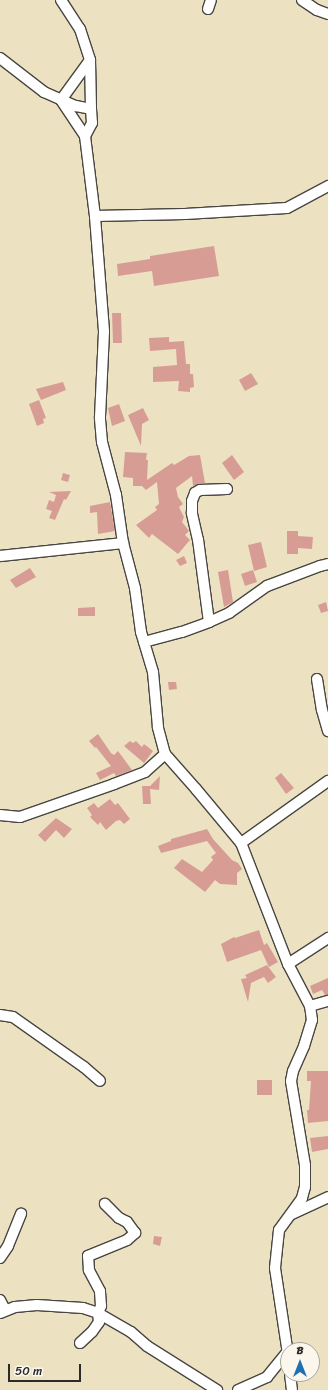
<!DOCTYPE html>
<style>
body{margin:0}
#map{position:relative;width:328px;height:1390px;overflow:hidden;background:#ece2c1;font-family:Sriracha,sans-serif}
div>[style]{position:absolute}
.building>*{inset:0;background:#d79d95}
.roads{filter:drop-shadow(1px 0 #484642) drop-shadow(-1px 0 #484642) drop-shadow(0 1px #484642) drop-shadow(0 -1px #484642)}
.street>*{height:10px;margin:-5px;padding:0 5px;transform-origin:5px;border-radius:5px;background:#fff}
span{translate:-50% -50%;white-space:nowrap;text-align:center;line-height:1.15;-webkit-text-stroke:3px #fbf7ec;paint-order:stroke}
.north{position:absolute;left:280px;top:1342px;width:40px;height:40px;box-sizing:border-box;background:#fbf7ec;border:1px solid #a8a59f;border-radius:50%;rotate:0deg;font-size:11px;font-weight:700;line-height:16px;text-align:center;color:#2b2b2b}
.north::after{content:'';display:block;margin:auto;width:14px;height:18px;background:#1f6fb2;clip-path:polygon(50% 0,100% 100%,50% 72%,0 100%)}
.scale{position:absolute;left:8px;top:1364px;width:73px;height:18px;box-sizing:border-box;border:2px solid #2b2b2b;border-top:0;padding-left:5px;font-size:12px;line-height:14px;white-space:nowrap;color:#2b2b2b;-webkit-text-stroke:3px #fbf7ec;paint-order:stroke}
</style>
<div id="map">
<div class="building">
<div style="clip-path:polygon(214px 246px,219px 276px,154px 286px,152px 271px,118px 276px,117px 264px,150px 259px,150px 256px)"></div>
<div style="clip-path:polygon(112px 313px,121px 313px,122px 343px,113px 343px)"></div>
<div style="clip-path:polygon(169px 337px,169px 342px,184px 341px,186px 364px,190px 364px,190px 374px,193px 374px,194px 387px,190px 388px,190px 392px,178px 391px,179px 381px,153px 382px,153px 367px,177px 365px,176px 349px,150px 351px,149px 338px)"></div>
<div style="clip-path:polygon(251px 373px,258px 384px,245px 391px,239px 380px)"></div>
<div style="clip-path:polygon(63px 382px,66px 390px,41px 400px,36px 389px)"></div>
<div style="clip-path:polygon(39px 400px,46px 418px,43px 419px,44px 423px,37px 426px,29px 404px)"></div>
<div style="clip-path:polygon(119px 404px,125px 421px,112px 426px,108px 408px)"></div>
<div style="clip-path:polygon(143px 408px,149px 420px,142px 424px,141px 446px,128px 415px)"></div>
<div style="clip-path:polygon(125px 452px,147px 453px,146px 460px,148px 460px,147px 480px,172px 463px,174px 465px,189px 456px,200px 455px,205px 483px,193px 486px,192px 476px,176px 488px,178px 497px,183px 504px,179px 507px,184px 517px,182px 522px,189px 531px,185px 535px,190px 540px,178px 554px,152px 534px,149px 538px,136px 525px,157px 510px,155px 507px,159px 504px,157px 482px,146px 490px,142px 486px,133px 486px,133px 478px,123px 477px)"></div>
<div style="clip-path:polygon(232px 455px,244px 472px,234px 480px,222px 463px)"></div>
<div style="clip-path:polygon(63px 473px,70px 475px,68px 482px,61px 480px)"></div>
<div style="clip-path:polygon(71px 491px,66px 500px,64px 499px,55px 520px,49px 518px,52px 511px,46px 509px,49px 500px,54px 502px,56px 495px,49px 492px)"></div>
<div style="clip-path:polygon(110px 502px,115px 531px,98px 534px,97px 512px,90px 513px,90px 506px)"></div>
<div style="clip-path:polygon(287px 531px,298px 531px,298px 536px,313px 537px,312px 549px,298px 548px,298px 554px,287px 554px)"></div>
<div style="clip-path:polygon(261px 542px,267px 567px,254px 571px,248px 545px)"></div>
<div style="clip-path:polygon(184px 556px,187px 563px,180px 566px,176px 560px)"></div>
<div style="clip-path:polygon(30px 568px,36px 577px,16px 588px,10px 580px)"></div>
<div style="clip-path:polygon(228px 570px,233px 602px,224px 607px,218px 572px)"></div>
<div style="clip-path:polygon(253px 570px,257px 582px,245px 586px,241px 574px)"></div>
<div style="clip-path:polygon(326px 602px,328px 611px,321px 613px,318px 605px)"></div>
<div style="clip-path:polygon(95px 607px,95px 616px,78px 616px,78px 608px)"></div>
<div style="clip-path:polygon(168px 682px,176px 682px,177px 689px,169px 690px)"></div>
<div style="clip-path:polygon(98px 734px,111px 753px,114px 755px,118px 751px,132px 770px,116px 776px,114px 773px,100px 780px,96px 773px,111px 766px,96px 747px,95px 748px,89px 741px)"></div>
<div style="clip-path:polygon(130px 741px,133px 743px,136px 741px,142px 747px,144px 744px,153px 751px,144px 763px,124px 746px)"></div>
<div style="clip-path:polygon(281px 773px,294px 788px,286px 794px,275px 778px)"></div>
<div style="clip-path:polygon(160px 776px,159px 790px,150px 789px,151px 804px,143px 804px,142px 786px,150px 786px)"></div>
<div style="clip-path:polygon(110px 799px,115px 805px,118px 803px,130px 819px,124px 824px,120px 820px,116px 821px,106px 830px,100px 822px,98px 825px,90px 817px,92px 815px,87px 808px,94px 803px,98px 808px)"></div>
<div style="clip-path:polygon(56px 818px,72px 829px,64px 838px,56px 830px,45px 842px,38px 835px)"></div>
<div style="clip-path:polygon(207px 829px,213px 839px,232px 860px,238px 863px,242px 869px,237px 873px,237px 885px,220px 884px,215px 880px,205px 892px,174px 868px,182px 859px,202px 872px,213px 860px,211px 857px,216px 853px,207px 841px,161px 853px,158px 846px,171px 841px,171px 839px)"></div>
<div style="clip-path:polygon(259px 930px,264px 945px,267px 943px,278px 962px,269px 967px,261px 950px,227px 962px,221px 944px,234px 937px,235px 938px)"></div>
<div style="clip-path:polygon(267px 965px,276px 977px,268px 983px,264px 977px,251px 983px,248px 1002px,241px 979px,247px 978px,245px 975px)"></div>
<div style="clip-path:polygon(328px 978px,328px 995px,325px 995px,322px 990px,313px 994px,310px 986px)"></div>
<div style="clip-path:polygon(307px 1071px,328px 1071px,328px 1121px,308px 1123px,307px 1110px,309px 1110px,311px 1081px,307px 1081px)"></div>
<div style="clip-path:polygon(257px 1080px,272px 1080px,272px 1095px,257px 1095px)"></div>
<div style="clip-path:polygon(328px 1136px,328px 1149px,312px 1152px,310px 1138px)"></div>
<div style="clip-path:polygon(154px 1236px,162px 1237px,160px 1246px,153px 1244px)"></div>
</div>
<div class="roads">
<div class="street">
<div style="left:61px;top:0;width:35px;rotate:57deg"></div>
<div style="left:80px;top:29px;width:33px;rotate:72deg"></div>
<div style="left:90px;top:60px;width:49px;rotate:88.8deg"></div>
<div style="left:302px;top:0;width:18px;rotate:34deg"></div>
<div style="left:317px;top:10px;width:12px;rotate:20deg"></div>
<div style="left:208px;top:9px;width:9px;rotate:-72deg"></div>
<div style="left:0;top:58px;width:56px;rotate:37.7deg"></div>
<div style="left:44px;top:92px;width:35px;rotate:24deg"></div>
<div style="left:76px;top:106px;width:15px;rotate:11deg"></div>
<div style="left:91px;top:109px;width:14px;rotate:86deg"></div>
<div style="left:92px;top:123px;width:15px;rotate:118deg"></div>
<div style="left:85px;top:136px;width:81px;rotate:82.9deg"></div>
<div style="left:85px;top:136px;width:43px;rotate:-123.7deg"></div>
<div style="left:61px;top:100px;width:49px;rotate:-54.1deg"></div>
<div style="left:0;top:556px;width:124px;rotate:-6deg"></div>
<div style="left:209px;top:622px;width:83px;rotate:-97.6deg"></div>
<div style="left:198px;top:540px;width:28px;rotate:-103deg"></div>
<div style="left:192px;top:513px;width:12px;rotate:-90deg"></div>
<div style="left:192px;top:501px;width:9px;rotate:-69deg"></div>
<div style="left:195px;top:493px;width:6px;rotate:-31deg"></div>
<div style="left:200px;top:490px;width:27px;rotate:-2deg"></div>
<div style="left:144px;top:642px;width:39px;rotate:-15deg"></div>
<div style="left:182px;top:632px;width:29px;rotate:-20deg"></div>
<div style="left:209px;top:622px;width:22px;rotate:-24deg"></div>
<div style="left:229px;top:613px;width:47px;rotate:-35.4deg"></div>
<div style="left:267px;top:586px;width:57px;rotate:-20.7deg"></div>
<div style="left:320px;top:566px;width:8px;rotate:-14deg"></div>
<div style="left:317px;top:679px;width:31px;rotate:81deg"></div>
<div style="left:322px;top:710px;width:22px;rotate:74deg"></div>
<div style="left:0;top:815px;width:20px;rotate:6deg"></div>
<div style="left:20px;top:817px;width:100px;rotate:-19.3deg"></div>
<div style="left:114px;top:784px;width:33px;rotate:-21deg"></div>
<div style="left:145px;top:772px;width:27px;rotate:-42deg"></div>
<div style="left:241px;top:843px;width:107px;rotate:-35.5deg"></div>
<div style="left:288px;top:964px;width:48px;rotate:-33deg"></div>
<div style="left:310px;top:1006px;width:19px;rotate:-16deg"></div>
<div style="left:0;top:1015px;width:13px;rotate:9deg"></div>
<div style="left:13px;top:1017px;width:87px;rotate:35.2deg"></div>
<div style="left:84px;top:1067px;width:21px;rotate:41deg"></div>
<div style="left:292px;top:1214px;width:40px;rotate:-25deg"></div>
<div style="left:0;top:1258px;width:14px;rotate:-56deg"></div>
<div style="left:8px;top:1246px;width:35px;rotate:-68deg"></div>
<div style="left:0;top:1300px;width:11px;rotate:63deg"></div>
<div style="left:0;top:1313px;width:16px;rotate:-22deg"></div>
<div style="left:15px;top:1307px;width:22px;rotate:-5deg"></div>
<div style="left:37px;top:1305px;width:46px;rotate:3.7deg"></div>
<div style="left:83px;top:1308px;width:16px;rotate:18deg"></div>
<div style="left:98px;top:1313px;width:38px;rotate:30deg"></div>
<div style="left:131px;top:1332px;width:21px;rotate:41deg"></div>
<div style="left:147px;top:1346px;width:83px;rotate:32.2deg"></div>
<div style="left:80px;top:1343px;width:16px;rotate:-43deg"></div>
<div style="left:92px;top:1332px;width:12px;rotate:-55deg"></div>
<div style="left:99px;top:1322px;width:9px;rotate:-96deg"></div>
<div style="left:98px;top:1313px;width:8px;rotate:-67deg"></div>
<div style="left:101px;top:1306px;width:15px;rotate:-94deg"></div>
<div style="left:100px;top:1291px;width:24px;rotate:-118deg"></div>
<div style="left:89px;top:1270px;width:14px;rotate:-94deg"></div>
<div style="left:88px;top:1256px;width:42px;rotate:-22.3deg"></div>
<div style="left:127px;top:1240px;width:11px;rotate:-41deg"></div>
<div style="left:135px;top:1233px;width:14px;rotate:-126deg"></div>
<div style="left:127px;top:1222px;width:9px;rotate:-153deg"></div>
<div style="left:119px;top:1218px;width:20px;rotate:-135deg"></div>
<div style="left:288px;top:1354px;width:87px;rotate:-98.6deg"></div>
<div style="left:275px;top:1268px;width:38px;rotate:-84deg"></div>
<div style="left:279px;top:1230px;width:39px;rotate:-54deg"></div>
<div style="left:302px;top:1198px;width:11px;rotate:-75deg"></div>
<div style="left:305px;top:1187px;width:22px;rotate:-90deg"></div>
<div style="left:305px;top:1165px;width:85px;rotate:-99.5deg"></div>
<div style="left:291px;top:1081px;width:10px;rotate:-79deg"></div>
<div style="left:293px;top:1071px;width:27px;rotate:-66deg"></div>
<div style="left:304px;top:1046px;width:27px;rotate:-73deg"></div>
<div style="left:312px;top:1020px;width:14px;rotate:-98deg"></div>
<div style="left:310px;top:1006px;width:47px;rotate:-117.6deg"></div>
<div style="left:288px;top:964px;width:130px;rotate:-111.2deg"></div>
<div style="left:241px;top:843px;width:70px;rotate:-129.8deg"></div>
<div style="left:196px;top:789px;width:47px;rotate:-131.5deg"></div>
<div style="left:165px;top:754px;width:28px;rotate:-105deg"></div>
<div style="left:158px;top:727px;width:55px;rotate:-95.2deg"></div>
<div style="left:153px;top:672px;width:42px;rotate:-106.7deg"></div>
<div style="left:141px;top:632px;width:44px;rotate:-97.8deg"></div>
<div style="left:135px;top:588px;width:47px;rotate:-104.9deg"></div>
<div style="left:123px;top:543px;width:49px;rotate:-98.3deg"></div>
<div style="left:116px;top:495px;width:55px;rotate:-104.8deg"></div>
<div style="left:102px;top:442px;width:25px;rotate:-95deg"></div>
<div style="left:100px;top:417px;width:86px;rotate:-87.3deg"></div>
<div style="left:104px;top:331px;width:115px;rotate:-94.5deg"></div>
<div style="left:95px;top:216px;width:90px;rotate:-1.3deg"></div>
<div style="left:185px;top:214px;width:102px;rotate:-3.4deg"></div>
<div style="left:287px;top:208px;width:47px;rotate:-28.2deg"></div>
<div style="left:290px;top:1374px;width:16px;rotate:83deg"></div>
<div style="left:238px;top:1390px;width:32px;rotate:-24deg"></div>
<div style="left:267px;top:1377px;width:33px;rotate:-51deg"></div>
</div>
</div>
<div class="north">B</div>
<div class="scale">50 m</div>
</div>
